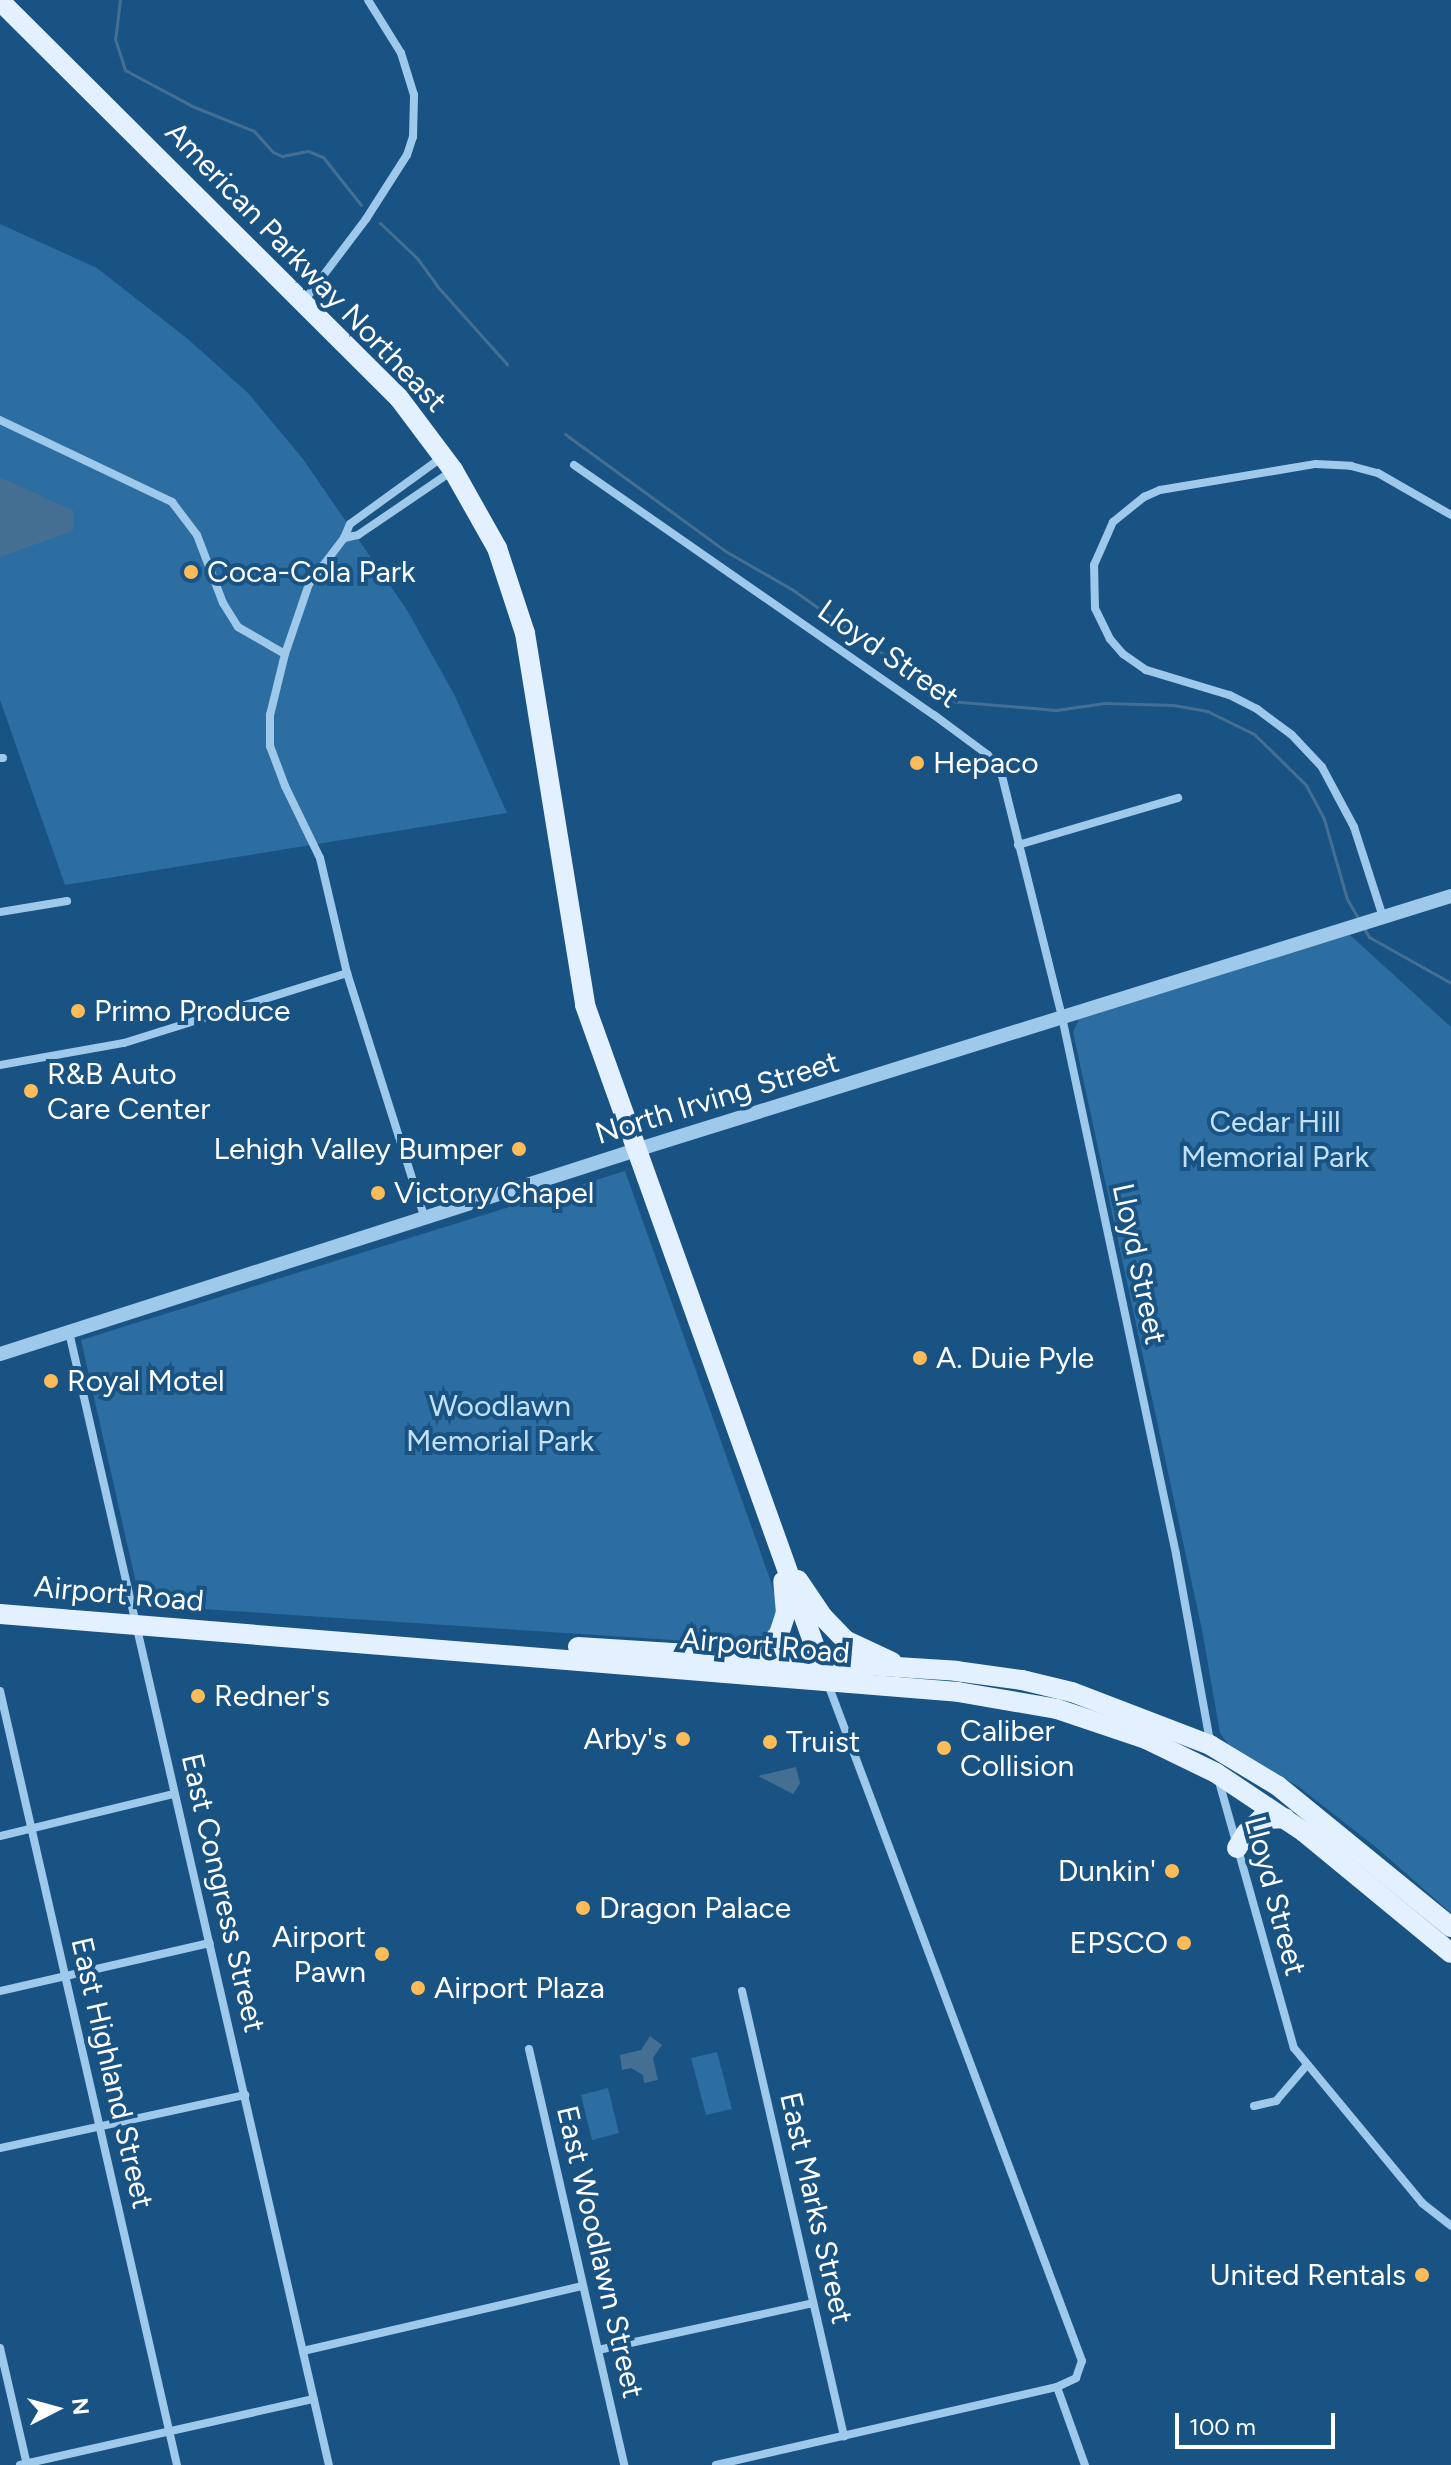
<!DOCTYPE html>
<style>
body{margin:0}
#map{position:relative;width:1451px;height:2465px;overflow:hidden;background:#195383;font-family:Figtree,sans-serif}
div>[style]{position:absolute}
.green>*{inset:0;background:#2c6da2}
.water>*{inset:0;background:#446f92}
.stream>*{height:3px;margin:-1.5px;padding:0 1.5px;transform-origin:1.5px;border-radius:1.5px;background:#446f92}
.minor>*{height:8px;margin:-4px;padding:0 4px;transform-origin:4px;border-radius:4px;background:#9ec9eb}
.tertiary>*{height:14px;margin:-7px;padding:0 7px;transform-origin:7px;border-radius:7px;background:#9ec9eb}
.primary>*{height:20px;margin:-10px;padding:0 10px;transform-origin:10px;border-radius:10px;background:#e2f0ff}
.dots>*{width:22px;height:22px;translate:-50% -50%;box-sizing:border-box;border:4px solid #195383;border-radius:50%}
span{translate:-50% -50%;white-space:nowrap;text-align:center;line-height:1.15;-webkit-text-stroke:8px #195383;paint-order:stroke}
.street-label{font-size:30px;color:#fff}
.poi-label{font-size:30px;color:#fff}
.left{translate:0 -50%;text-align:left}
.right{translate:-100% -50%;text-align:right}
.park-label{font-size:30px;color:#c2e1f8}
.north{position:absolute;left:16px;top:2369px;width:80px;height:80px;-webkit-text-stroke:6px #195383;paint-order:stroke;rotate:84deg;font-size:22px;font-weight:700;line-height:32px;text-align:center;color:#fff}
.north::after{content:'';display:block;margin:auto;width:28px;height:36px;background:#fff;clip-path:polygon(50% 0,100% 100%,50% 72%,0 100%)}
.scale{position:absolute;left:1175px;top:2413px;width:160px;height:36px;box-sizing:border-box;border:4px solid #fff;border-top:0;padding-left:10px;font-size:24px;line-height:28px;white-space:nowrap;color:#fff;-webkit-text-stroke:6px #195383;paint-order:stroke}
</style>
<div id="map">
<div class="green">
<div style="clip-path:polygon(0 224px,97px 268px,189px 340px,248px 393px,303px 459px,407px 610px,455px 696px,507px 813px,65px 885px,0 700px)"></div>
<div style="clip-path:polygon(1350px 935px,1451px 1027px,1451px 1913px,1377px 1848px,1299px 1787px,1228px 1744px,1220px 1733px,1202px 1630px,1073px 1032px,1080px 1017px)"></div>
<div style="clip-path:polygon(625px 1171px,770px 1579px,779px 1611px,769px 1638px,749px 1645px,141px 1605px,81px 1340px)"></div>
<div style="clip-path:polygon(717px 2052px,732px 2109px,706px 2115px,691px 2058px)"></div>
<div style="clip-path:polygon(608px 2088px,619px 2133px,592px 2140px,581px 2095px)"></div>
</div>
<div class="water">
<div style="clip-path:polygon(0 477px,74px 511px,73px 531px,0 557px)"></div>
<div style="clip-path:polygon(796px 1767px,800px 1783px,793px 1794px,758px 1776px)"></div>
<div style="clip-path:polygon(650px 2036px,662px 2045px,653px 2058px,658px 2080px,644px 2083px,643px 2075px,631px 2068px,622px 2070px,620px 2055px,641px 2050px)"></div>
</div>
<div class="stream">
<div style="left:120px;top:0;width:39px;rotate:97deg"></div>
<div style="left:115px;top:39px;width:33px;rotate:72deg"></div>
<div style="left:125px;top:70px;width:76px;rotate:28.2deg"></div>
<div style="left:192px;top:106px;width:67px;rotate:22deg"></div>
<div style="left:254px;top:131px;width:28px;rotate:48deg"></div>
<div style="left:273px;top:152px;width:10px;rotate:24deg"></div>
<div style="left:282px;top:156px;width:26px;rotate:-11deg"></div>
<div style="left:308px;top:151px;width:16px;rotate:22deg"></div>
<div style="left:323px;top:157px;width:61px;rotate:51.6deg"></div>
<div style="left:380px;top:223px;width:51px;rotate:43.4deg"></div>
<div style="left:417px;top:258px;width:34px;rotate:54deg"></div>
<div style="left:437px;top:286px;width:105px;rotate:48.1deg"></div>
<div style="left:565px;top:434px;width:200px;rotate:36.1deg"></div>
<div style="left:727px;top:552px;width:76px;rotate:29.9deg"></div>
<div style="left:793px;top:590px;width:191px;rotate:35.4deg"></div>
<div style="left:949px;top:701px;width:107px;rotate:4.8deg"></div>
<div style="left:1056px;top:710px;width:49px;rotate:-8.1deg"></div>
<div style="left:1105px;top:703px;width:68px;rotate:1.7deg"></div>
<div style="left:1173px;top:705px;width:35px;rotate:10deg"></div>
<div style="left:1207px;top:711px;width:52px;rotate:26.1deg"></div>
<div style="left:1254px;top:734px;width:73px;rotate:44.4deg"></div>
<div style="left:1306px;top:785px;width:38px;rotate:62deg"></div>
<div style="left:1324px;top:819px;width:83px;rotate:74deg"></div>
<div style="left:1347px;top:899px;width:22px;rotate:60deg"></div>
<div style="left:1364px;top:928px;width:10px;rotate:61deg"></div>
<div style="left:1369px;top:937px;width:94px;rotate:29.3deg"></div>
</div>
<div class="minor">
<div style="left:304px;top:301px;width:103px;rotate:-52.9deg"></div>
<div style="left:366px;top:219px;width:76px;rotate:-57.4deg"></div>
<div style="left:407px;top:155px;width:19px;rotate:-72deg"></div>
<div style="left:413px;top:137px;width:42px;rotate:-88.6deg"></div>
<div style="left:414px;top:95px;width:44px;rotate:-107.2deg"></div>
<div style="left:401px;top:53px;width:62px;rotate:-121.9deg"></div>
<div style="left:0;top:420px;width:191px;rotate:25.5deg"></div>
<div style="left:172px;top:502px;width:41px;rotate:52.9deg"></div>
<div style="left:197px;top:535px;width:73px;rotate:69.1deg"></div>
<div style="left:223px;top:603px;width:28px;rotate:58deg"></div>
<div style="left:238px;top:627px;width:54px;rotate:29.9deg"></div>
<div style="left:285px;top:654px;width:74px;rotate:-71.1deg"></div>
<div style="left:309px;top:584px;width:58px;rotate:-52.7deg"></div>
<div style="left:344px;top:538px;width:15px;rotate:-67deg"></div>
<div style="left:350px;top:524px;width:112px;rotate:-36deg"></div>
<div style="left:574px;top:465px;width:438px;rotate:34.8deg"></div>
<div style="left:934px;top:715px;width:67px;rotate:36.5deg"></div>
<div style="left:988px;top:755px;width:25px;rotate:56deg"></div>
<div style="left:1002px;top:776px;width:248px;rotate:76deg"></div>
<div style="left:1062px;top:1017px;width:549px;rotate:78.01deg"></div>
<div style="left:1176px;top:1554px;width:191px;rotate:79.7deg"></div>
<div style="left:344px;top:538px;width:14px;rotate:-12deg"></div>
<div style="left:358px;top:535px;width:114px;rotate:-34.2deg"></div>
<div style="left:285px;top:654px;width:63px;rotate:103.8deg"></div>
<div style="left:270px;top:715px;width:31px;rotate:90deg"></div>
<div style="left:270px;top:746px;width:43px;rotate:69.4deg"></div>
<div style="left:285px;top:786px;width:80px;rotate:64.1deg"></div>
<div style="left:320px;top:858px;width:118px;rotate:76.8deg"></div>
<div style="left:347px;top:973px;width:258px;rotate:72.4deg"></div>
<div style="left:0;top:758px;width:3px"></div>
<div style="left:1018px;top:845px;width:167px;rotate:-16.4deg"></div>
<div style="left:0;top:912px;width:68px;rotate:-9.3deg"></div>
<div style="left:1383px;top:917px;width:95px;rotate:-107.9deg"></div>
<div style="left:1354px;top:827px;width:68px;rotate:-118.1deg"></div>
<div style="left:1322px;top:767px;width:44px;rotate:-133.2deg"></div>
<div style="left:1292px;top:735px;width:44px;rotate:-143.4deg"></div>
<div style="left:1257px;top:709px;width:31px;rotate:-153deg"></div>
<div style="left:1229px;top:695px;width:87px;rotate:-163.2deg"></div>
<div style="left:1146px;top:670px;width:28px;rotate:-145deg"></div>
<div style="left:1123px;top:654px;width:20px;rotate:-131deg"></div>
<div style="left:1110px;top:639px;width:34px;rotate:-116deg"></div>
<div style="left:1095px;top:608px;width:43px;rotate:-91.3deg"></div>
<div style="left:1094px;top:565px;width:47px;rotate:-66.2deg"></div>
<div style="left:1113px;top:522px;width:40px;rotate:-39deg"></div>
<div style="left:1144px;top:497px;width:17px;rotate:-24deg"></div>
<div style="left:1160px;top:490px;width:158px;rotate:-9.5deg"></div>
<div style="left:1316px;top:464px;width:35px;rotate:3deg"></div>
<div style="left:1351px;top:466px;width:28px;rotate:15deg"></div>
<div style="left:1378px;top:473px;width:84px;rotate:29.9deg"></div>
<div style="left:0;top:1065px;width:126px;rotate:-10.1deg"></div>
<div style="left:124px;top:1043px;width:234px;rotate:-17.4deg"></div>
<div style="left:69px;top:1332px;width:1162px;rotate:77.08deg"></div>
<div style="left:0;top:1691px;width:794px;rotate:77.12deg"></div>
<div style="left:1218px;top:1778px;width:280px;rotate:74.3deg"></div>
<div style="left:1294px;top:2048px;width:201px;rotate:50.4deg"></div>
<div style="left:1422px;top:2203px;width:37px;rotate:38deg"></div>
<div style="left:0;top:1836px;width:179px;rotate:-13.6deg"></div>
<div style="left:0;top:1991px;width:215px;rotate:-12.9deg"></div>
<div style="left:742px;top:1991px;width:457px;rotate:77.1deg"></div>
<div style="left:529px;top:2049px;width:427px;rotate:77.1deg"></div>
<div style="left:1254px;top:2106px;width:23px;rotate:-13deg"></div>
<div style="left:1276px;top:2101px;width:46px;rotate:-49.4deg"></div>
<div style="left:0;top:2148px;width:251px;rotate:-12.2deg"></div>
<div style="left:0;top:2348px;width:120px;rotate:77deg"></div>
<div style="left:598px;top:2350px;width:220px;rotate:-12.3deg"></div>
<div style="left:303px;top:2351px;width:287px;rotate:-13.1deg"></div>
<div style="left:1057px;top:2387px;width:83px;rotate:70.3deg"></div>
<div style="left:20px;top:2465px;width:301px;rotate:-12.7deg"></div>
<div style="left:716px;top:2465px;width:350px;rotate:-12.9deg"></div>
<div style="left:1057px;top:2387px;width:21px;rotate:-25deg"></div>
<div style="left:1076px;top:2378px;width:18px;rotate:-71deg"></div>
<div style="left:1082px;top:2361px;width:723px;rotate:-110.57deg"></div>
</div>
<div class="tertiary">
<div style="left:0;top:1354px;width:668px;rotate:-17.78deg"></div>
<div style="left:636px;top:1150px;width:854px;rotate:-17.31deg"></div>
</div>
<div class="primary">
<div style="left:0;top:1px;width:563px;rotate:44.86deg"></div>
<div style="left:399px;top:398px;width:90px;rotate:53.1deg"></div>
<div style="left:453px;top:470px;width:90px;rotate:60.6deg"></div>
<div style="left:497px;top:548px;width:89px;rotate:71.8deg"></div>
<div style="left:525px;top:633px;width:377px;rotate:80.8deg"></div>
<div style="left:585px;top:1005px;width:718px;rotate:70.3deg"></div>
<div style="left:798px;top:1580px;width:45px;rotate:56deg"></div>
<div style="left:823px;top:1617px;width:32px;rotate:46deg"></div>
<div style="left:845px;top:1640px;width:52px;rotate:25.1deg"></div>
<div style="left:0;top:1614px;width:961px;rotate:4.65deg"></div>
<div style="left:958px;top:1692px;width:100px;rotate:9.7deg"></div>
<div style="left:1057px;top:1709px;width:94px;rotate:18.6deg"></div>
<div style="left:1146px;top:1739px;width:78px;rotate:25.9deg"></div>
<div style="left:1216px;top:1773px;width:106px;rotate:33.8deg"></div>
<div style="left:1304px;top:1832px;width:190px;rotate:39.5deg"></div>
<div style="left:578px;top:1647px;width:379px;rotate:3.6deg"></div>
<div style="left:956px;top:1671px;width:67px;rotate:7.8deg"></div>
<div style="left:1022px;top:1680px;width:51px;rotate:13.5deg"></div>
<div style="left:1072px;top:1692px;width:148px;rotate:21deg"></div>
<div style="left:1210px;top:1745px;width:79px;rotate:31.1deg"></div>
<div style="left:1278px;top:1786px;width:223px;rotate:39.2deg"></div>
<div style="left:744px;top:1655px;width:24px;rotate:-19deg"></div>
<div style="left:767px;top:1647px;width:18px;rotate:-47deg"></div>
<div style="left:779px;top:1634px;width:22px;rotate:-72deg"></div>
<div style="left:786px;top:1613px;width:32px;rotate:-95deg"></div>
<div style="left:1237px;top:1848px;width:17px;rotate:-59deg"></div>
<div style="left:1246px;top:1833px;width:21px;rotate:-43deg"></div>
<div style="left:1261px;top:1819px;width:24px;rotate:-2deg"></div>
</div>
<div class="dots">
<div style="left:191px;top:572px;background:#febc59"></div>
<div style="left:917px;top:763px;background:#febc59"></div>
<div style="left:78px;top:1011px;background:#febc59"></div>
<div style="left:31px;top:1091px;background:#febc59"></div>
<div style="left:519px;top:1149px;background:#febc59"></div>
<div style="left:378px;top:1193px;background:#febc59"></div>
<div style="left:920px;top:1358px;background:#febc59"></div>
<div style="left:51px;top:1381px;background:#febc59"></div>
<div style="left:198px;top:1696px;background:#febc59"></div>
<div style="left:683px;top:1739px;background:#febc59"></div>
<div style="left:770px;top:1742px;background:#febc59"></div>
<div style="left:944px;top:1748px;background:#febc59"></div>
<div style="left:1172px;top:1871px;background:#febc59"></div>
<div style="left:583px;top:1908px;background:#febc59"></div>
<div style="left:1184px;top:1943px;background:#febc59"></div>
<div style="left:382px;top:1954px;background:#febc59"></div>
<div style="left:418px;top:1988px;background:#febc59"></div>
<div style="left:1422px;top:2275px;background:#febc59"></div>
</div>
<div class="street-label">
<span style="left:306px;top:267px;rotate:46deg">American Parkway Northeast</span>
<span style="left:888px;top:654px;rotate:35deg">Lloyd Street</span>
<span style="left:717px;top:1098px;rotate:-17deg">North Irving Street</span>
<span style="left:1139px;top:1264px;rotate:78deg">Lloyd Street</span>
<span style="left:119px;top:1594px;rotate:5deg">Airport Road</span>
<span style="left:765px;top:1646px;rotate:5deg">Airport Road</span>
<span style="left:223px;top:1893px;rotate:77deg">East Congress Street</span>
<span style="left:1275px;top:1896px;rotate:75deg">Lloyd Street</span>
<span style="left:112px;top:2073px;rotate:77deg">East Highland Street</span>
<span style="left:816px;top:2208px;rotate:77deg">East Marks Street</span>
<span style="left:600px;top:2252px;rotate:77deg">East Woodlawn Street</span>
</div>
<div class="poi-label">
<span class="left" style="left:207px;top:572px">Coca-Cola Park</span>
<span class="left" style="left:933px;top:763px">Hepaco</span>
<span class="left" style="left:94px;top:1011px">Primo Produce</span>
<span class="left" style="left:47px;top:1091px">R&amp;B Auto<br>Care Center</span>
<span class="right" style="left:503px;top:1149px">Lehigh Valley Bumper</span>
<span class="left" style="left:394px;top:1193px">Victory Chapel</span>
<span class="left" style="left:936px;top:1358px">A. Duie Pyle</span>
<span class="left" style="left:67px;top:1381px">Royal Motel</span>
<span class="left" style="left:214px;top:1696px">Redner's</span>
<span class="left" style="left:960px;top:1748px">Caliber<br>Collision</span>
<span class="right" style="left:667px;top:1739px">Arby's</span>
<span class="left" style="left:786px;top:1742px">Truist</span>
<span class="right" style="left:1156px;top:1871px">Dunkin'</span>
<span class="left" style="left:599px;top:1908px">Dragon Palace</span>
<span class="right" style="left:366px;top:1954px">Airport<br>Pawn</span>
<span class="right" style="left:1168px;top:1943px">EPSCO</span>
<span class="left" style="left:434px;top:1988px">Airport Plaza</span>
<span class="right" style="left:1406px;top:2275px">United Rentals</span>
</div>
<div class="park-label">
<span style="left:1275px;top:1139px">Cedar Hill<br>Memorial Park</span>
<span style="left:500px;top:1423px">Woodlawn<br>Memorial Park</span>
</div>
<div class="north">N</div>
<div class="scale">100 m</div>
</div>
